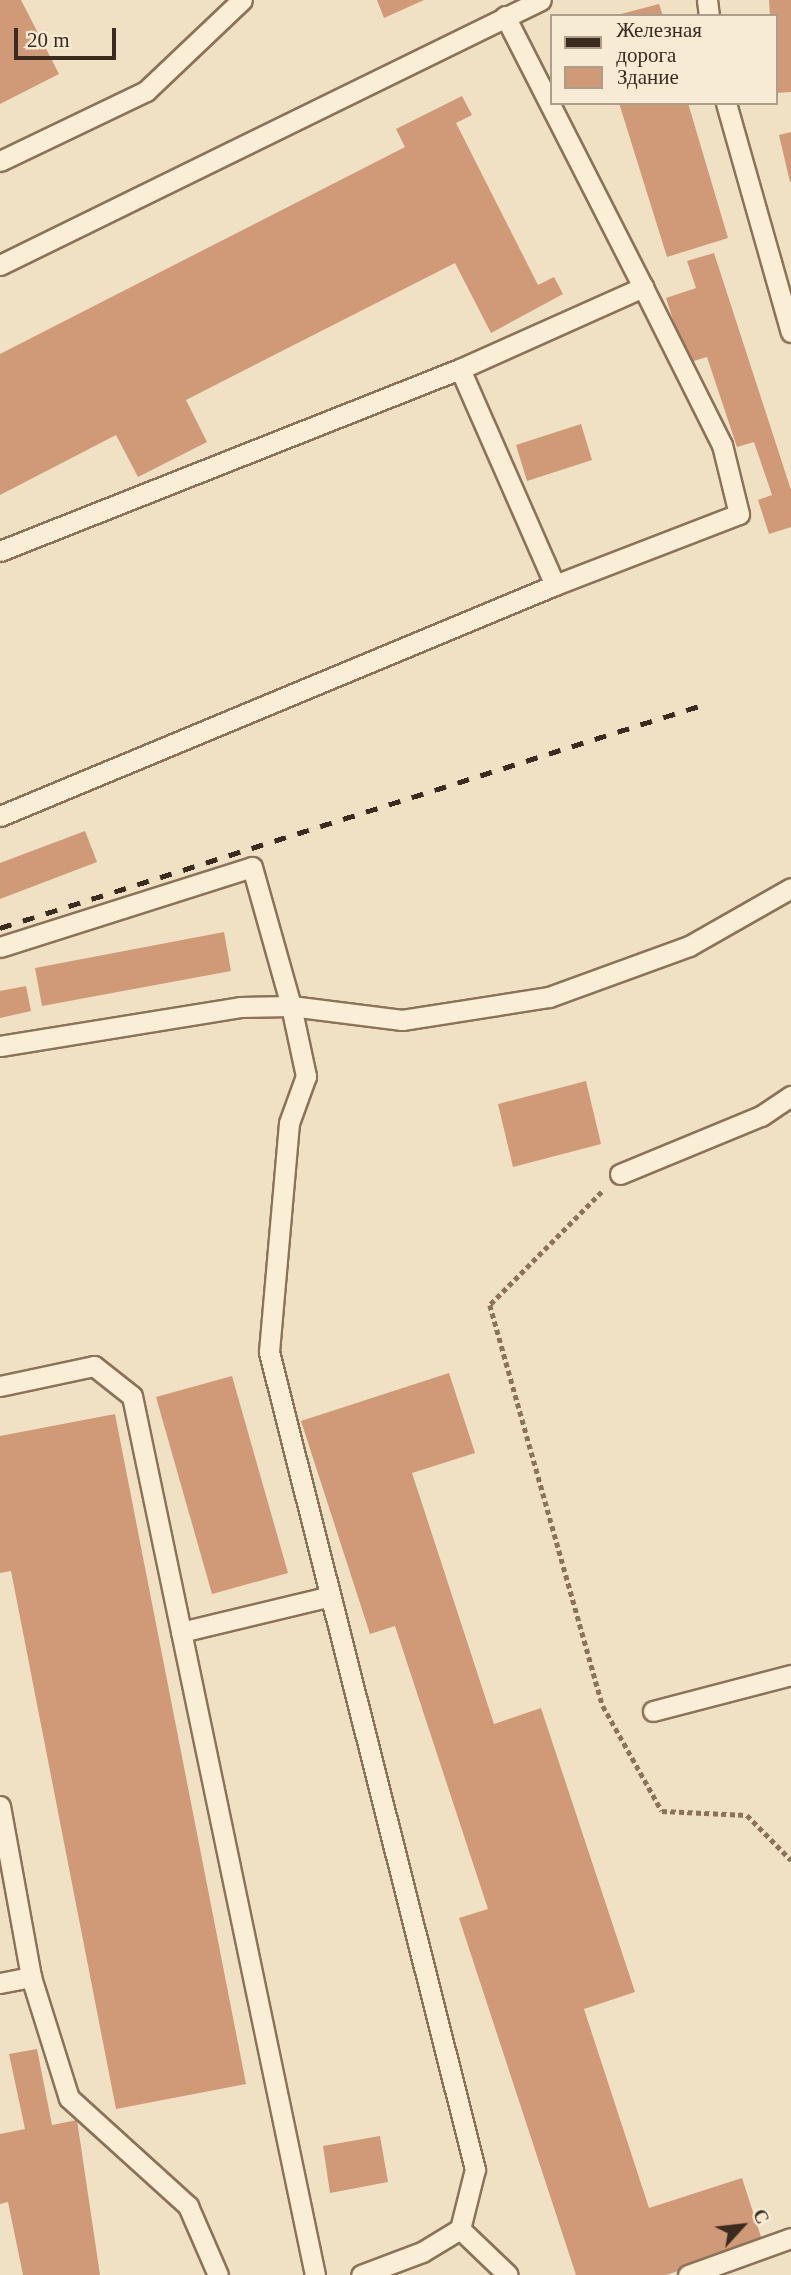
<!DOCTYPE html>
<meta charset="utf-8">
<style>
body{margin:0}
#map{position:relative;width:791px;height:2275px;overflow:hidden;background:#f0e1c4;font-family:Georgia,serif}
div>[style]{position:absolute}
.building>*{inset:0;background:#d09978}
.path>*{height:4.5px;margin-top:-2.25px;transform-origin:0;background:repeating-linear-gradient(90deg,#8b7259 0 5px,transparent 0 8.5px)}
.roads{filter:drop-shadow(2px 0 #8b7259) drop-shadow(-2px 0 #8b7259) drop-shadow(0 2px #8b7259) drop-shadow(0 -2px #8b7259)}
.service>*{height:19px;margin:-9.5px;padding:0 9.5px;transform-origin:9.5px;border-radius:9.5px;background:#faeed7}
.rail>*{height:5px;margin-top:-2.5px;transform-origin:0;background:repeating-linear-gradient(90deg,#3b2b1e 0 12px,transparent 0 24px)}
span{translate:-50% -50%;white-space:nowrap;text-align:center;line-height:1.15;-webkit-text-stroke:5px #f7ebd4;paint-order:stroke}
.legend{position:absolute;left:550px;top:14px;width:228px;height:91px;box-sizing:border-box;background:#f7ebd4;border:2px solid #ac9e8b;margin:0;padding:9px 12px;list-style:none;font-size:21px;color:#3b2b1e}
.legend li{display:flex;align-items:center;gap:14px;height:35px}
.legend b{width:35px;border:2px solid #ac9e8b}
.north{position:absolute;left:707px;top:2191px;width:70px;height:70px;-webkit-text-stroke:5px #f7ebd4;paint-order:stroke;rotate:63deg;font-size:19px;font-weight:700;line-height:28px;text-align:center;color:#3b2b1e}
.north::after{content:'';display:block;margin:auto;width:24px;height:32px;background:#3b2b1e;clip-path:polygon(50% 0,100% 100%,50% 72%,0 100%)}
.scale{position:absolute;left:14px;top:28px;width:102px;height:32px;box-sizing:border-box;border:4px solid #3b2b1e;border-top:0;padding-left:9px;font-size:21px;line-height:24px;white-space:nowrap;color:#3b2b1e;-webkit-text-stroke:5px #f7ebd4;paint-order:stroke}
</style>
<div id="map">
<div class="building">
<div style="clip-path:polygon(0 0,21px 0,59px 74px,0 104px)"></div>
<div style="clip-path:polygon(377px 0,424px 0,384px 18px)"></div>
<div style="clip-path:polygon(769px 0,791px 0,791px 92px,775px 93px,775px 16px,770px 16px)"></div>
<div style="clip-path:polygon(659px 4px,663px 16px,617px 16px,617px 15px)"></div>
<div style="clip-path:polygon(462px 96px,472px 115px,456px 123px,538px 285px,554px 277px,563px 294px,491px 333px,455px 263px,186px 400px,207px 442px,138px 477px,116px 435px,0 495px,0 354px,405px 147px,396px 129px)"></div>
<div style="clip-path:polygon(619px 103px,688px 103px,728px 238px,667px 257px)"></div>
<div style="clip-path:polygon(791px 132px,791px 182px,790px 182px,779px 135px)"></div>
<div style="clip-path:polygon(714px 253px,791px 490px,791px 527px,769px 534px,758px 500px,772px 495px,754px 442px,737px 447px,707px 357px,687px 363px,666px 298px,696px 288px,687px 261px)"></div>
<div style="clip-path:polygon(581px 424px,592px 460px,527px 481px,516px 445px)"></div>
<div style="clip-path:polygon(85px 831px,97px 862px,0 899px,0 863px)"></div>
<div style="clip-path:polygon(224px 932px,231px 971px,42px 1006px,35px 968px)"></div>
<div style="clip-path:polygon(26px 986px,31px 1011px,0 1018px,0 991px)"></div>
<div style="clip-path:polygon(586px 1081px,601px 1144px,513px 1167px,498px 1104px)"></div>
<div style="clip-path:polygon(449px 1373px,475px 1453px,412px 1473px,494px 1724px,541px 1708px,635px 1992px,584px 2009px,649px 2208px,742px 2178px,763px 2243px,666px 2275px,576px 2275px,459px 1918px,488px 1909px,395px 1626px,370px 1634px,301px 1421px)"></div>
<div style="clip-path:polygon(232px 1376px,288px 1573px,212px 1594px,156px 1397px)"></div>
<div style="clip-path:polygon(115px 1414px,246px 2084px,116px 2109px,11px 1571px,0 1573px,0 1436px)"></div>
<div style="clip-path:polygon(37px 2049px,52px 2125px,77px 2120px,100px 2275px,23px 2275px,8px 2202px,0 2204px,0 2134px,25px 2129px,9px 2054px)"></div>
<div style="clip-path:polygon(380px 2136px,388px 2182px,330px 2193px,323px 2146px)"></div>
</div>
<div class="path">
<div style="left:602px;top:1192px;width:159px;rotate:134.7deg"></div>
<div style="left:490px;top:1305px;width:417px;rotate:74.3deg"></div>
<div style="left:603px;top:1706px;width:120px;rotate:60.7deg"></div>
<div style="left:662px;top:1811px;width:85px;rotate:2.7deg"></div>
<div style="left:747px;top:1815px;width:63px;rotate:45.6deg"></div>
</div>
<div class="roads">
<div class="service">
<div style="left:707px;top:0;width:16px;rotate:83deg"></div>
<div style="left:726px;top:103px;width:238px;rotate:74.2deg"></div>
<div style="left:0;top:161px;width:162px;rotate:-25.6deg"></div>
<div style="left:146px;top:91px;width:132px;rotate:-43.5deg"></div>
<div style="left:0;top:265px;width:602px;rotate:-26.1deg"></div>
<div style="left:460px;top:369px;width:236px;rotate:66.3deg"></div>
<div style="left:555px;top:585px;width:197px;rotate:-21.1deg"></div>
<div style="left:739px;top:514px;width:71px;rotate:-103.8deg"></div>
<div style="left:722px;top:445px;width:177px;rotate:-116.6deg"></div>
<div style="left:0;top:551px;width:495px;rotate:-21.6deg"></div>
<div style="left:460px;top:369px;width:201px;rotate:-24.1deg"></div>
<div style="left:643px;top:287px;width:304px;rotate:-117deg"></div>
<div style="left:0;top:816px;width:601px;rotate:-22.6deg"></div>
<div style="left:0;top:947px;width:264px;rotate:-17.6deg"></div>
<div style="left:252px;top:867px;width:144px;rotate:74.3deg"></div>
<div style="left:291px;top:1006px;width:72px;rotate:77.9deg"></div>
<div style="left:306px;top:1076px;width:50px;rotate:109.9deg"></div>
<div style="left:289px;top:1123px;width:230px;rotate:95deg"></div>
<div style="left:269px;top:1352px;width:843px;rotate:75.85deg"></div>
<div style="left:475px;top:2169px;width:62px;rotate:104deg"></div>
<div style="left:460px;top:2229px;width:44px;rotate:148.8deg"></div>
<div style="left:422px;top:2252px;width:65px;rotate:159.3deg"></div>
<div style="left:0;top:1046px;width:243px;rotate:-9.2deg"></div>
<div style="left:240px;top:1007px;width:51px;rotate:-1.1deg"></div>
<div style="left:291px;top:1006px;width:112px;rotate:7.2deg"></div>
<div style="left:402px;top:1020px;width:149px;rotate:-8.9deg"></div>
<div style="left:549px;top:997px;width:149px;rotate:-20deg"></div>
<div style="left:689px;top:946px;width:117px;rotate:-29.6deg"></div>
<div style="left:620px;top:1174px;width:152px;rotate:-22.4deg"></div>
<div style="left:761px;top:1116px;width:36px;rotate:-34deg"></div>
<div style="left:0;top:1386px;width:96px;rotate:-12deg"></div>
<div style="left:94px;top:1366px;width:48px;rotate:38.3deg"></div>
<div style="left:132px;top:1396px;width:898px;rotate:78.24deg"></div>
<div style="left:181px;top:1632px;width:150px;rotate:-13.5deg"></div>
<div style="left:653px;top:1711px;width:143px;rotate:-14.6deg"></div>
<div style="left:0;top:1806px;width:174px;rotate:79.7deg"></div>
<div style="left:31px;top:1977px;width:127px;rotate:72.6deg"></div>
<div style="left:69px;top:2098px;width:161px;rotate:42.2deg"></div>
<div style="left:188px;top:2206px;width:75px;rotate:66.5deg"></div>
<div style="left:0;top:1983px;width:32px;rotate:-11deg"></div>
<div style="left:460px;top:2229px;width:66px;rotate:43.8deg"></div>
<div style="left:688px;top:2275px;width:109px;rotate:-19.8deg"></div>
</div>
</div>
<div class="rail">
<div style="left:0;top:928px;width:733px;rotate:-17.62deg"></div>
</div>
<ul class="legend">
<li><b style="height:9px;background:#3b2b1e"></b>Железная дорога</li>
<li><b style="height:19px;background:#d09978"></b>Здание</li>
</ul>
<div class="north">С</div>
<div class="scale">20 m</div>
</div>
